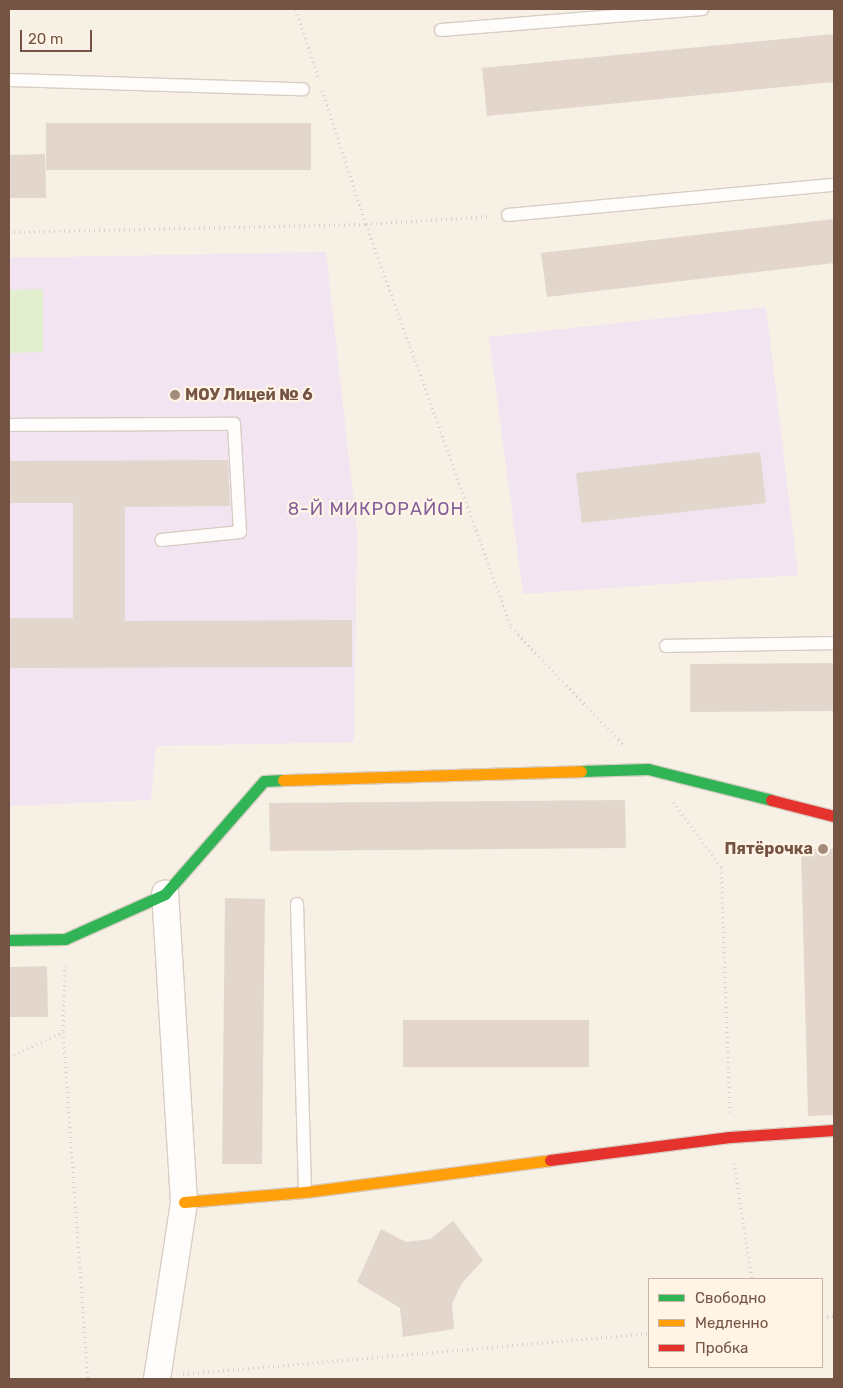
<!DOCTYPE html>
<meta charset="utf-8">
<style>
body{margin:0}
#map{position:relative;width:843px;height:1388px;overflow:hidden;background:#f7f0e5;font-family:Rubik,sans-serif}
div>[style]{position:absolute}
.education>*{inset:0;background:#f2e4f1}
.green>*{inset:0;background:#e2eece}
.building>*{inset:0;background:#e3d7cd}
.path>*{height:3px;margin-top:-1.5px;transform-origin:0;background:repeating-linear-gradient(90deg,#d9cfca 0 1px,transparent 0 5px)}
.roads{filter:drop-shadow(1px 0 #d8cdc3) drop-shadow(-1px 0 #d8cdc3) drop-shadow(0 1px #d8cdc3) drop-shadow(0 -1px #d8cdc3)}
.lane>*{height:12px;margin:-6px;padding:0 6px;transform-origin:6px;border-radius:6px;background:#fefdfb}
.street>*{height:26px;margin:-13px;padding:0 13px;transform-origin:13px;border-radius:13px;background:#fefdfb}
.fast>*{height:11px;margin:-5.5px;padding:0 5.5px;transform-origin:5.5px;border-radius:5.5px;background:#30b455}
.slow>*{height:11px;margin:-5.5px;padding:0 5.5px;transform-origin:5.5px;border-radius:5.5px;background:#ff9f0a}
.jam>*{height:11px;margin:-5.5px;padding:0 5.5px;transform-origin:5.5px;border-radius:5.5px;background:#e5322d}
.dots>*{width:14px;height:14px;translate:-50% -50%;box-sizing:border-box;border:2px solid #fff4e6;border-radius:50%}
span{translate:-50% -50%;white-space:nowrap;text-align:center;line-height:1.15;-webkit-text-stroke:4.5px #fff4e6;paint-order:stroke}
.poi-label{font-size:16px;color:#765444;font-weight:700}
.left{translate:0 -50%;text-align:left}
.right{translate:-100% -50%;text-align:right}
.neighbourhood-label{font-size:18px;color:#845f9a;letter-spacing:1px}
.frame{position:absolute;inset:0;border:10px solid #765444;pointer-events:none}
.legend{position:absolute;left:648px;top:1278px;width:175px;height:90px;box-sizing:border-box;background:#fff4e6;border:1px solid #c8b4a5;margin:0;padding:6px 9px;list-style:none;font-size:15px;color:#765444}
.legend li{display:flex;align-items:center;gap:10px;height:25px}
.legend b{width:25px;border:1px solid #c8b4a5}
.scale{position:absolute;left:20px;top:30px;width:72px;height:22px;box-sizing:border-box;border:2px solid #765444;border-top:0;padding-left:6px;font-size:15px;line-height:18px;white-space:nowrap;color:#765444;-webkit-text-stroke:4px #fff4e6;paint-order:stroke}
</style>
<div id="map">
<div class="education">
<div style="clip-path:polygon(326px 252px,357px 532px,354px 742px,156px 746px,151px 800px,9px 806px,9px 258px)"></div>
<div style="clip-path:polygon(766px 307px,798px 575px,523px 594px,489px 337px)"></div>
</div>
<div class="green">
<div style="clip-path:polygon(43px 289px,43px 352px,9px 353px,9px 290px)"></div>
</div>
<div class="building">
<div style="clip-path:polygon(833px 34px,834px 82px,487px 116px,482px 68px)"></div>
<div style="clip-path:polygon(46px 123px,311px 123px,311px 170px,46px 170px)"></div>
<div style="clip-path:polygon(45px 154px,46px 198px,9px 198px,9px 155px)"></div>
<div style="clip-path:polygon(834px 219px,834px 263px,547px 297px,541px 253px)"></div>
<div style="clip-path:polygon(760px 452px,766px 503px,582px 523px,576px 473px)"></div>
<div style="clip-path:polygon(228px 460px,230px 506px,125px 507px,125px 621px,352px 620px,352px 667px,9px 668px,9px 618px,73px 618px,73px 503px,9px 503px,9px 461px)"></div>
<div style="clip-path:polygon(834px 663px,834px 711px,690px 712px,690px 664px)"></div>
<div style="clip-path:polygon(625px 800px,626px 848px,270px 851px,269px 803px)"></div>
<div style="clip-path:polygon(801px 849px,834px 849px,834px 1115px,808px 1116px)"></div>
<div style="clip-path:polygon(225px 898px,265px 899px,262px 1164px,222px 1164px)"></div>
<div style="clip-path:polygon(47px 966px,48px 1017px,9px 1017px,9px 967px)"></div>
<div style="clip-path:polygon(403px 1020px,589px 1020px,589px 1067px,403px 1067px)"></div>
<div style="clip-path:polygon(453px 1221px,483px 1260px,462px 1283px,452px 1304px,454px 1329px,403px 1337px,400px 1308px,357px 1282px,381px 1229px,406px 1242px,430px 1239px)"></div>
</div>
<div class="path">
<div style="left:296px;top:9px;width:71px;rotate:72.1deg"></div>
<div style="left:322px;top:90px;width:141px;rotate:71.8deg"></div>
<div style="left:366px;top:224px;width:428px;rotate:70.2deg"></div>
<div style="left:511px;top:627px;width:162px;rotate:46.3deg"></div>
<div style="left:9px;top:232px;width:357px;rotate:-1.3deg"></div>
<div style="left:366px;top:224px;width:124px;rotate:-3.7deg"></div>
<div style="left:673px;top:802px;width:81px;rotate:53.6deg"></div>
<div style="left:721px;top:867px;width:245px;rotate:87.9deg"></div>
<div style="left:65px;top:965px;width:67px;rotate:91.7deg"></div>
<div style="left:63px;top:1032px;width:348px;rotate:85.9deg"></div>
<div style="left:9px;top:1057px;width:60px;rotate:-24.8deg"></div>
<div style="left:734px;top:1163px;width:117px;rotate:81.2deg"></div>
<div style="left:822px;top:1317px;width:12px;rotate:-5deg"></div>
<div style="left:183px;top:1374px;width:468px;rotate:-5deg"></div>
<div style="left:9px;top:1378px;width:4px;rotate:14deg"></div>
</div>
<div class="roads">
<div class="lane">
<div style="left:441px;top:30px;width:262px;rotate:-4.6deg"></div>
<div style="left:9px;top:80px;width:294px;rotate:1.8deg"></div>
<div style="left:508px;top:215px;width:327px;rotate:-5.3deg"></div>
<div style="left:9px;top:425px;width:225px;rotate:-0.3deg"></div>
<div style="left:234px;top:424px;width:108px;rotate:86.8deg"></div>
<div style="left:240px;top:532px;width:79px;rotate:174.2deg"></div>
<div style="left:666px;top:646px;width:168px;rotate:-1deg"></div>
<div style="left:297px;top:904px;width:288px;rotate:88.4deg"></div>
</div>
<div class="street">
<div style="left:157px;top:1379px;width:179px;rotate:-81.3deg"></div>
<div style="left:184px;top:1202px;width:309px;rotate:-93.5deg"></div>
</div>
<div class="fast">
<div style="left:581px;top:771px;width:67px;rotate:-1.7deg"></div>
<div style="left:648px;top:769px;width:127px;rotate:14.1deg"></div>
<div style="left:9px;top:940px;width:56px;rotate:-1deg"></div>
<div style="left:65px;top:939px;width:110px;rotate:-24.2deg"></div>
<div style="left:165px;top:894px;width:150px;rotate:-48.8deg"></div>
<div style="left:264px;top:781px;width:19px;rotate:-3deg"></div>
</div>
<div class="slow">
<div style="left:283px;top:780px;width:298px;rotate:-1.7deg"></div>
<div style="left:184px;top:1202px;width:121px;rotate:-4.7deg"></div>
<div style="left:305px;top:1192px;width:247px;rotate:-7.4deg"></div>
</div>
<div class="jam">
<div style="left:771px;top:800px;width:65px;rotate:14.3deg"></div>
<div style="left:550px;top:1160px;width:181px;rotate:-7.3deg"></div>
<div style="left:730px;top:1137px;width:104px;rotate:-3.9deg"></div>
</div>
</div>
<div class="dots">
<div style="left:175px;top:395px;background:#a38b7c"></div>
<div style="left:823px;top:849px;background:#a38b7c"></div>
</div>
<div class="poi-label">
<span class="left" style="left:185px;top:395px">МОУ Лицей № 6</span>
<span class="right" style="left:813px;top:849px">Пятёрочка</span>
</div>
<div class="neighbourhood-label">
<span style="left:376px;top:509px">8-Й МИКРОРАЙОН</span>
</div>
<div class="frame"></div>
<ul class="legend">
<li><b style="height:6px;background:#30b455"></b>Свободно</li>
<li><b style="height:6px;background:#ff9f0a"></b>Медленно</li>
<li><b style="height:6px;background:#e5322d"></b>Пробка</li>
</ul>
<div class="scale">20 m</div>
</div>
